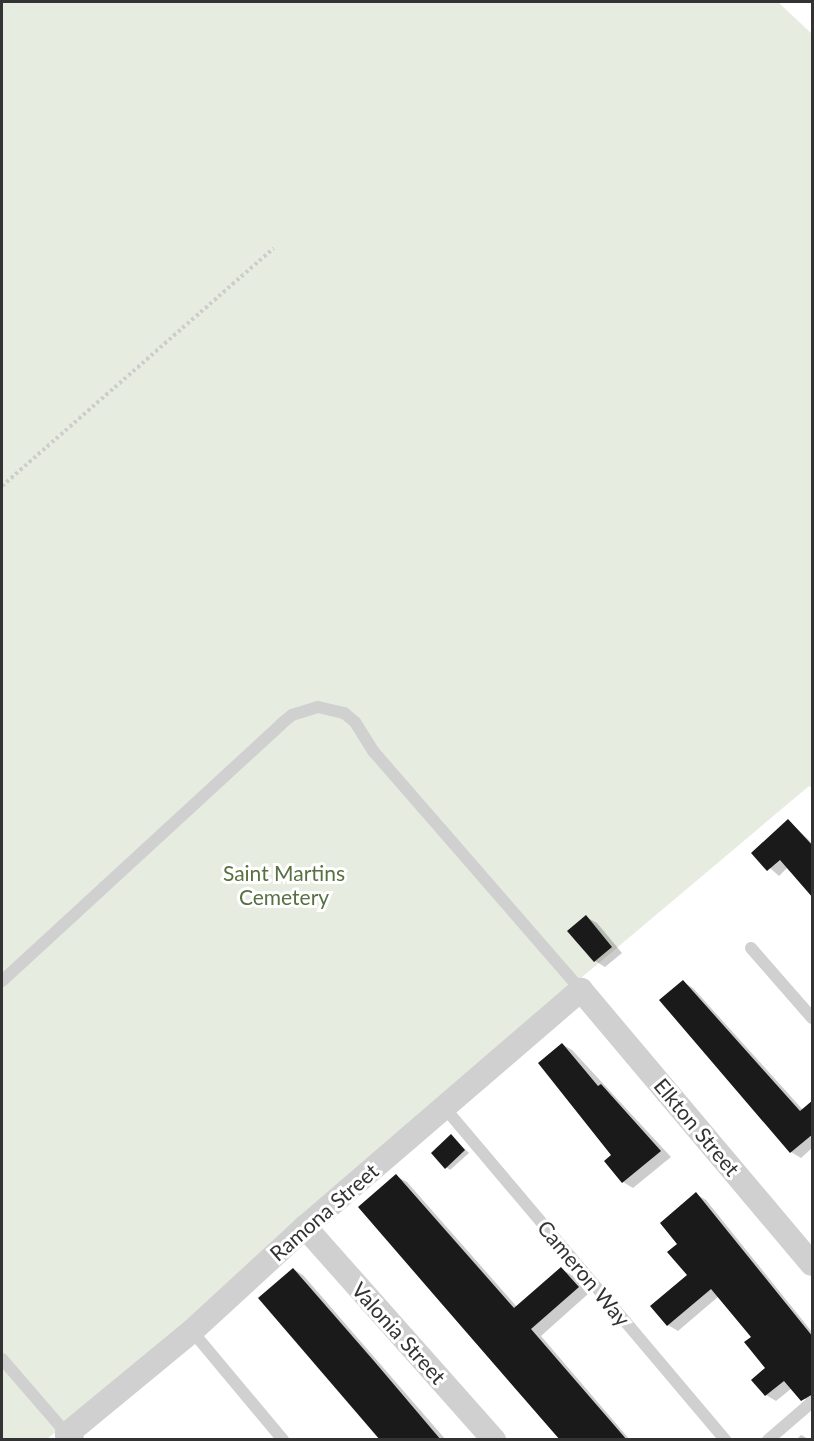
<!DOCTYPE html>
<style>
body{margin:0}
#map{position:relative;width:814px;height:1441px;overflow:hidden;background:#fff;font-family:Lato,sans-serif}
div>[style]{position:absolute}
.green>*{inset:0;background:#e6ecdf}
.shadow>*{inset:0;background:#0003}
.building>*{inset:0;background:#1a1a1a}
.path>*{height:4px;margin-top:-2px;transform-origin:0;background:repeating-linear-gradient(90deg,#cdcdcd 0 3px,transparent 0 6px)}
.service>*{height:12px;margin:-6px;padding:0 6px;transform-origin:6px;border-radius:6px;background:#d0d0d0}
.minor>*{height:24px;margin:-12px;padding:0 12px;transform-origin:12px;border-radius:12px;background:#d0d0d0}
span{translate:-50% -50%;white-space:nowrap;text-align:center;line-height:1.15;-webkit-text-stroke:6px #fff;paint-order:stroke}
.park-label{font-size:21px;color:#56703f}
.street-label{font-size:21px;color:#333}
.frame{position:absolute;inset:0;border:3px solid #333;pointer-events:none}
</style>
<div id="map">
<div class="green">
<div style="clip-path:polygon(2px 2px,778px 2px,812px 34px,812px 788px,809px 786px,556px 999px,245px 1275px,47px 1439px,2px 1440px)"></div>
</div>
<div class="shadow">
<div style="clip-path:polygon(789px 821px,812px 843px,812px 893px,788px 867px,779px 876px,753px 853px)"></div>
<div style="clip-path:polygon(586px 917px,597px 923px,622px 953px,605px 967px,595px 961px)"></div>
<div style="clip-path:polygon(683px 982px,693px 988px,803px 1110px,812px 1110px,812px 1148px,801px 1158px,791px 1152px)"></div>
<div style="clip-path:polygon(562px 1044px,572px 1050px,671px 1157px,633px 1188px,623px 1182px)"></div>
<div style="clip-path:polygon(451px 1136px,469px 1153px,450px 1170px,446px 1167px)"></div>
<div style="clip-path:polygon(396px 1176px,407px 1182px,517px 1307px,561px 1269px,572px 1275px,588px 1294px,541px 1336px,630px 1440px,562px 1440px)"></div>
<div style="clip-path:polygon(696px 1194px,706px 1200px,812px 1332px,812px 1405px,792px 1388px,776px 1401px,766px 1395px,767px 1369px,753px 1337px,719px 1296px,678px 1331px,668px 1325px,689px 1275px,679px 1244px)"></div>
<div style="clip-path:polygon(293px 1269px,303px 1275px,446px 1440px,383px 1440px)"></div>
<div style="clip-path:polygon(801px 1435px,805px 1437px,807px 1440px,796px 1440px)"></div>
</div>
<div class="building">
<div style="clip-path:polygon(788px 819px,813px 846px,813px 898px,780px 860px,767px 871px,751px 853px)"></div>
<div style="clip-path:polygon(586px 915px,612px 947px,594px 962px,567px 931px)"></div>
<div style="clip-path:polygon(683px 980px,800px 1111px,813px 1100px,813px 1134px,790px 1153px,659px 1000px)"></div>
<div style="clip-path:polygon(562px 1043px,598px 1086px,601px 1084px,661px 1151px,622px 1183px,604px 1161px,611px 1155px,538px 1063px)"></div>
<div style="clip-path:polygon(451px 1134px,465px 1150px,445px 1169px,431px 1153px)"></div>
<div style="clip-path:polygon(396px 1174px,514px 1308px,561px 1267px,579px 1287px,531px 1329px,627px 1440px,560px 1440px,441px 1303px,358px 1207px)"></div>
<div style="clip-path:polygon(696px 1192px,813px 1337px,813px 1394px,801px 1401px,784px 1381px,765px 1396px,751px 1380px,765px 1368px,744px 1342px,751px 1337px,711px 1289px,667px 1326px,650px 1306px,687px 1275px,667px 1252px,677px 1244px,660px 1223px)"></div>
<div style="clip-path:polygon(293px 1268px,374px 1361px,441px 1440px,380px 1440px,258px 1298px)"></div>
</div>
<div class="path">
<div style="left:2px;top:486px;width:361px;rotate:-41.2deg"></div>
</div>
<div class="service">
<div style="left:751px;top:948px;width:93px;rotate:48.9deg"></div>
<div style="left:2px;top:981px;width:379px;rotate:-42.6deg"></div>
<div style="left:281px;top:724px;width:14px;rotate:-39deg"></div>
<div style="left:292px;top:715px;width:27px;rotate:-17deg"></div>
<div style="left:318px;top:707px;width:27px;rotate:13deg"></div>
<div style="left:344px;top:713px;width:14px;rotate:39deg"></div>
<div style="left:355px;top:722px;width:36px;rotate:58deg"></div>
<div style="left:374px;top:752px;width:315px;rotate:49deg"></div>
<div style="left:444px;top:1107px;width:436px;rotate:49.8deg"></div>
<div style="left:192px;top:1331px;width:142px;rotate:50.1deg"></div>
<div style="left:2px;top:1359px;width:99px;rotate:49.1deg"></div>
<div style="left:768px;top:1440px;width:58px;rotate:-40.8deg"></div>
</div>
<div class="minor">
<div style="left:305px;top:1227px;width:285px;rotate:48.4deg"></div>
<div style="left:72px;top:1440px;width:8px;rotate:-130deg"></div>
<div style="left:67px;top:1434px;width:162px;rotate:-39.5deg"></div>
<div style="left:192px;top:1331px;width:154px;rotate:-42.6deg"></div>
<div style="left:305px;top:1227px;width:364px;rotate:-40.7deg"></div>
<div style="left:581px;top:990px;width:358px;rotate:49.9deg"></div>
</div>
<div class="park-label">
<span style="left:284px;top:885px">Saint Martins<br>Cemetery</span>
</div>
<div class="street-label">
<span style="left:697px;top:1127px;rotate:50deg">Elkton Street</span>
<span style="left:324px;top:1212px;rotate:-41deg">Ramona Street</span>
<span style="left:584px;top:1273px;rotate:50deg">Cameron Way</span>
<span style="left:399px;top:1333px;rotate:48deg">Valonia Street</span>
</div>
<div class="frame"></div>
</div>
